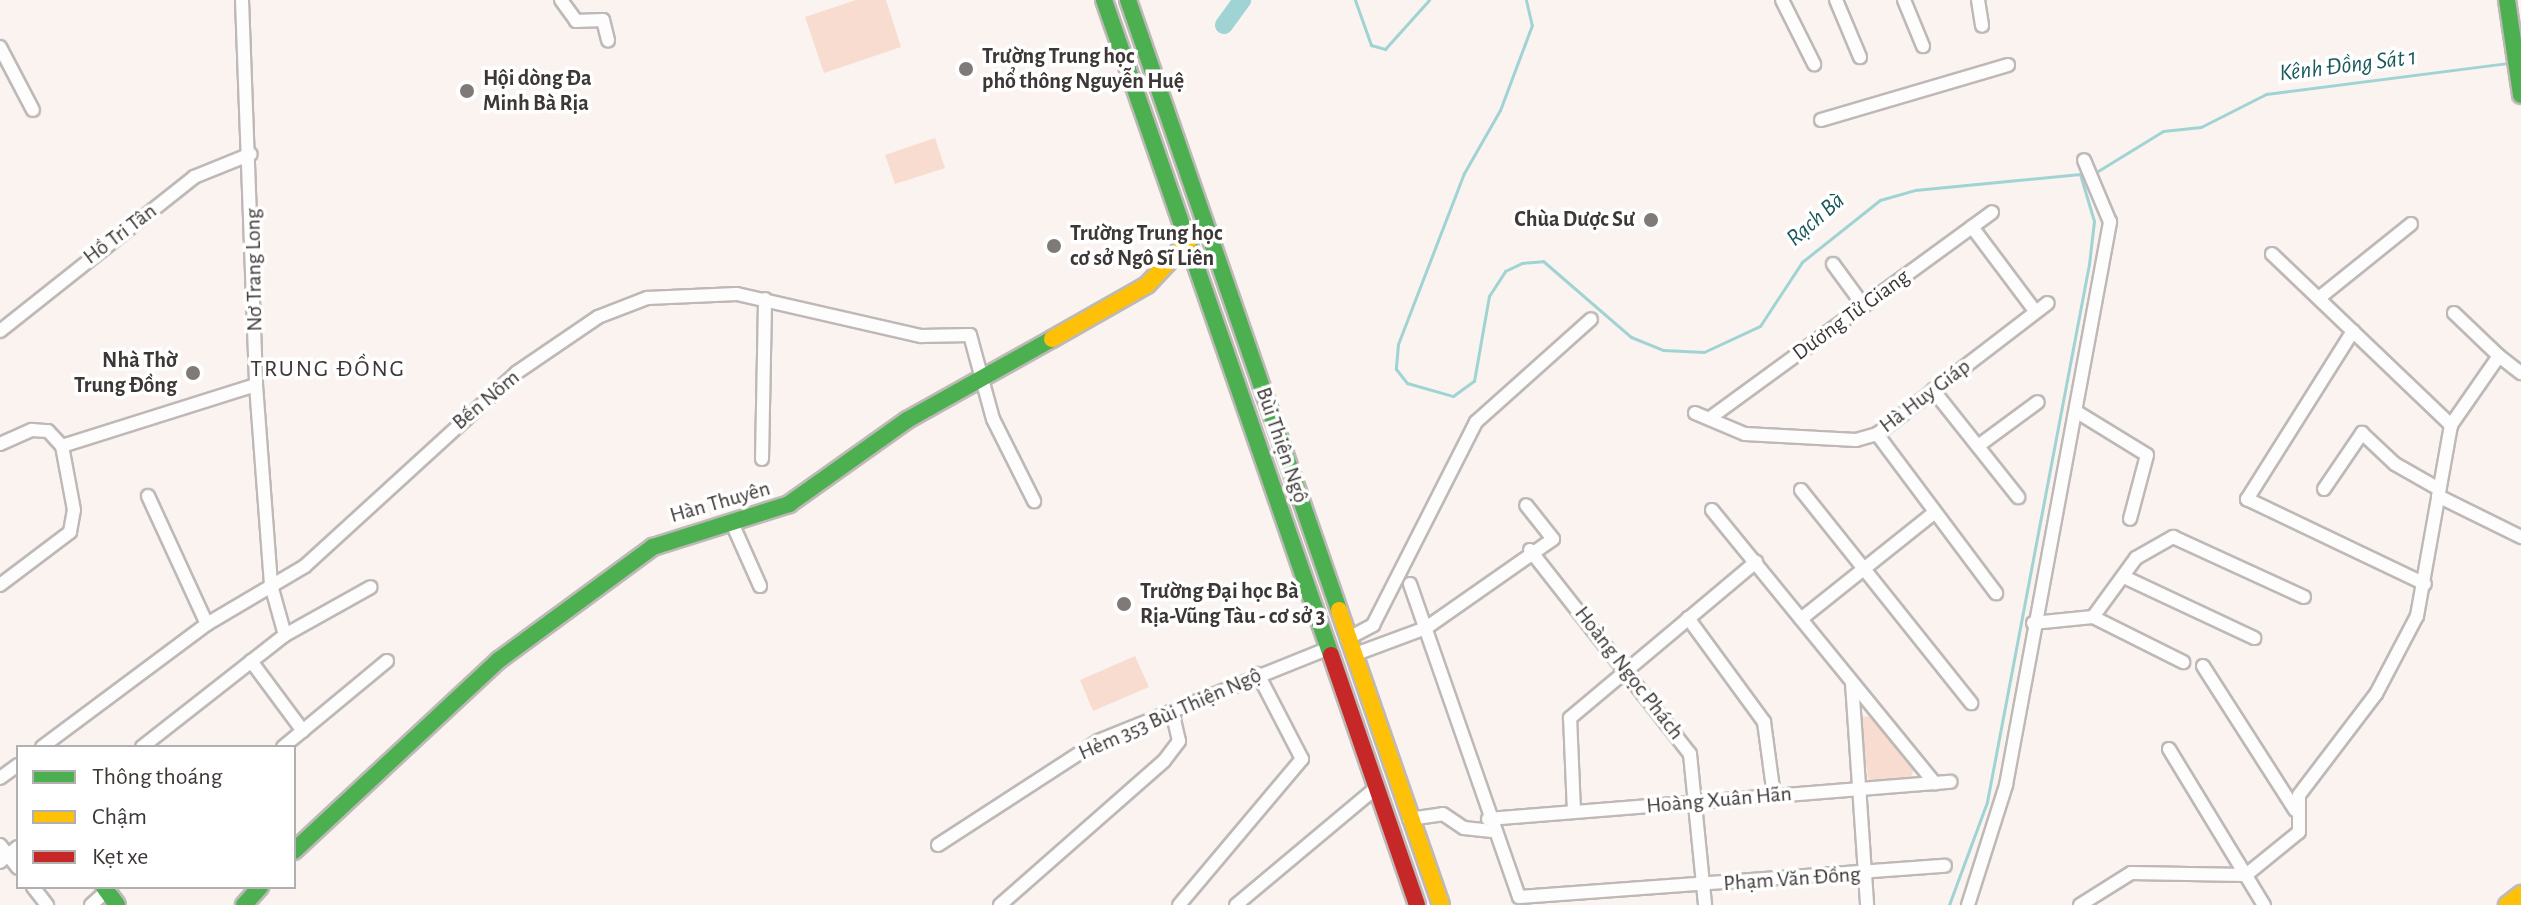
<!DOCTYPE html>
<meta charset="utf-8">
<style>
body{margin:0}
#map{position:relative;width:2521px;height:905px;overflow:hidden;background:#faf3f0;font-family:"Alegreya Sans",sans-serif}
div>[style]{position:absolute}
.green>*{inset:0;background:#f8dcd0}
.stream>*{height:3px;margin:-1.5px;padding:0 1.5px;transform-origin:1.5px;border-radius:1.5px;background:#a0d3d4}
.river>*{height:18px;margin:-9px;padding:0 9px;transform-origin:9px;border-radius:9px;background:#a0d3d4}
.roads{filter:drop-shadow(2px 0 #beb9b7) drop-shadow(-2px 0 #beb9b7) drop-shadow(0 2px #beb9b7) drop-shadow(0 -2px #beb9b7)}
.street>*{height:12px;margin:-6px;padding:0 6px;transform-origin:6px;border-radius:6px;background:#fefdfd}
.fast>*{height:16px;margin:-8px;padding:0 8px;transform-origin:8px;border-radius:8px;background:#4caf50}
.slow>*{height:16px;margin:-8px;padding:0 8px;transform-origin:8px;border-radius:8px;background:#ffc107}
.jam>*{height:16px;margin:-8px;padding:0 8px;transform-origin:8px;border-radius:8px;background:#c62828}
.dots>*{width:22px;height:22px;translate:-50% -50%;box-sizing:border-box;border:4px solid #fff;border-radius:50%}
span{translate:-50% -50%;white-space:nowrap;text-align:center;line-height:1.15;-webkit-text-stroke:7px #fff;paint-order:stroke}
.poi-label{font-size:22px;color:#3d3836;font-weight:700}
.left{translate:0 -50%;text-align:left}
.right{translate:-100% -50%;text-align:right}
.street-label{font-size:22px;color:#3d3836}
.water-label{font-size:24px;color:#19595c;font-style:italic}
.neighbourhood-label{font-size:24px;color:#3d3836;letter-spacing:2px}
.legend{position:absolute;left:16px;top:745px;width:280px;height:144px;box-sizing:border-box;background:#fff;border:2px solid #b1afaf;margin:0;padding:10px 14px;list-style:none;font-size:24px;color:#3d3836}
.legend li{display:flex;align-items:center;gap:16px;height:40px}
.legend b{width:40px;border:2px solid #b1afaf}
</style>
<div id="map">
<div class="green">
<div style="clip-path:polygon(856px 0,886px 0,901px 47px,824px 73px,805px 17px)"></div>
<div style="clip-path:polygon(935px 138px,945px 168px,895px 184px,885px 155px)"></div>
<div style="clip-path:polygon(1135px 656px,1149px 687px,1093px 711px,1080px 680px)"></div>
<div style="clip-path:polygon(1874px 716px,1914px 768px,1911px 778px,1869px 784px,1859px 717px)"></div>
</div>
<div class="stream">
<div style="left:1355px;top:0;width:48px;rotate:70.4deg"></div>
<div style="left:1371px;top:45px;width:15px;rotate:16deg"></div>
<div style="left:1385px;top:49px;width:66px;rotate:-48.1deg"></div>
<div style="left:1526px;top:0;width:26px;rotate:77deg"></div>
<div style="left:1532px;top:25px;width:91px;rotate:110.6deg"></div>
<div style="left:1500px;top:110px;width:73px;rotate:119.7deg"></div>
<div style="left:1464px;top:173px;width:183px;rotate:111.1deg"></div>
<div style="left:1398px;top:344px;width:25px;rotate:95deg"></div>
<div style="left:1396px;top:369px;width:18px;rotate:52deg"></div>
<div style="left:1407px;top:383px;width:48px;rotate:15.8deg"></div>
<div style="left:1453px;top:396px;width:26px;rotate:-36deg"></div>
<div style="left:1474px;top:381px;width:86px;rotate:-80deg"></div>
<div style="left:1489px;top:296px;width:30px;rotate:-57deg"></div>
<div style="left:1505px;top:271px;width:19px;rotate:-25deg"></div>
<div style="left:1522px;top:263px;width:21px;rotate:-5deg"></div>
<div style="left:1543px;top:261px;width:116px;rotate:40.8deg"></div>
<div style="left:1631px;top:337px;width:35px;rotate:22deg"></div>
<div style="left:1663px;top:350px;width:41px;rotate:2.8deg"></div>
<div style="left:1704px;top:352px;width:62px;rotate:-24.9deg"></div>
<div style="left:1760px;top:326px;width:77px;rotate:-56.7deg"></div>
<div style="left:1802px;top:262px;width:100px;rotate:-38.5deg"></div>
<div style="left:1880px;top:200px;width:36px;rotate:-16deg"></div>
<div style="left:1915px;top:190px;width:166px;rotate:-5.5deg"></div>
<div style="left:2080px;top:174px;width:49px;rotate:73.4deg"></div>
<div style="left:2094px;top:221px;width:43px;rotate:96.6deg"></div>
<div style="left:2089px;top:264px;width:548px;rotate:100.74deg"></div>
<div style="left:1987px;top:802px;width:110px;rotate:110.3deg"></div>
<div style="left:2098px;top:171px;width:76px;rotate:-31.6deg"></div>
<div style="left:2163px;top:131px;width:38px;rotate:-6deg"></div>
<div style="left:2201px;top:127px;width:73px;rotate:-26.9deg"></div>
<div style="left:2266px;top:94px;width:245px;rotate:-7.3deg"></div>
</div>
<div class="river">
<div style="left:1224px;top:25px;width:31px;rotate:-54deg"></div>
</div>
<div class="roads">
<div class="street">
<div style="left:242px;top:0;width:385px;rotate:87.9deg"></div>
<div style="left:256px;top:385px;width:201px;rotate:85.7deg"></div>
<div style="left:271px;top:585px;width:52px;rotate:74.4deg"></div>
<div style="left:561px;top:0;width:26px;rotate:54deg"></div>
<div style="left:576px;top:21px;width:27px;rotate:-2deg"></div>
<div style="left:603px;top:20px;width:21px;rotate:76deg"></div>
<div style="left:1782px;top:0;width:72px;rotate:63.4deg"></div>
<div style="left:1836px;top:0;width:62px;rotate:67.2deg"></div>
<div style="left:1904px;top:0;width:50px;rotate:67.6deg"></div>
<div style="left:1978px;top:0;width:26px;rotate:81deg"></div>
<div style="left:0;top:47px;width:71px;rotate:62.4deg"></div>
<div style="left:1821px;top:120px;width:195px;rotate:-16.4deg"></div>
<div style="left:1972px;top:227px;width:105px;rotate:53.1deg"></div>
<div style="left:2272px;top:254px;width:248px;rotate:43.7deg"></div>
<div style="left:1833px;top:264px;width:51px;rotate:53.8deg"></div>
<div style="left:2319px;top:298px;width:118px;rotate:-38.8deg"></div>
<div style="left:2454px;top:313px;width:62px;rotate:43.7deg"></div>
<div style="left:0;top:331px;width:248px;rotate:-38.4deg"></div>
<div style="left:194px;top:177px;width:61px;rotate:-22deg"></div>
<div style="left:2353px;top:331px;width:199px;rotate:122.2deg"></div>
<div style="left:2247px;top:499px;width:197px;rotate:25.5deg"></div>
<div style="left:1933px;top:390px;width:137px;rotate:51.5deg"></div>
<div style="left:2077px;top:412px;width:82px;rotate:31.6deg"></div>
<div style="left:2147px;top:455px;width:66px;rotate:104.9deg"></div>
<div style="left:1695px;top:413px;width:54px;rotate:22.8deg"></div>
<div style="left:1745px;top:434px;width:111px;rotate:3.1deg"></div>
<div style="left:1856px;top:440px;width:22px;rotate:-16deg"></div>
<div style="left:1877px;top:434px;width:215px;rotate:-37.5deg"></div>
<div style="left:1710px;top:418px;width:349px;rotate:-36.1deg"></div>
<div style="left:1877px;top:434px;width:199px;rotate:53.2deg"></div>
<div style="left:0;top:444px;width:35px;rotate:-24deg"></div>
<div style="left:32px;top:430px;width:16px;rotate:4deg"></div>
<div style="left:48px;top:431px;width:21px;rotate:47deg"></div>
<div style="left:62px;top:446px;width:203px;rotate:-17.5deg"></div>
<div style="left:1978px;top:446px;width:74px;rotate:-36.3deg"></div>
<div style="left:762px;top:459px;width:160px;rotate:-88.9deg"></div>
<div style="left:2324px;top:489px;width:68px;rotate:-55.8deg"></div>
<div style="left:2362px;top:433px;width:45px;rotate:43.2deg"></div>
<div style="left:2395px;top:464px;width:51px;rotate:29.6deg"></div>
<div style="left:1801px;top:490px;width:273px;rotate:51.4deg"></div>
<div style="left:148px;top:496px;width:141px;rotate:65.3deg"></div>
<div style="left:2438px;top:496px;width:93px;rotate:26.3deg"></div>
<div style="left:1712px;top:510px;width:353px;rotate:50.8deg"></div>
<div style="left:732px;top:523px;width:69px;rotate:66deg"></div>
<div style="left:1530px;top:550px;width:259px;rotate:51.9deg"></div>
<div style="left:1690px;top:754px;width:152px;rotate:84.3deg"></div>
<div style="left:2124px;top:577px;width:144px;rotate:25.1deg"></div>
<div style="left:1410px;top:584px;width:331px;rotate:70.8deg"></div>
<div style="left:1519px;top:897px;width:427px;rotate:-4.2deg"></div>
<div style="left:0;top:585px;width:88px;rotate:-37.1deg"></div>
<div style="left:70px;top:532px;width:22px;rotate:-80deg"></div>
<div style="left:74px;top:510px;width:65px;rotate:-100.6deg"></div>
<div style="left:2093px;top:617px;width:101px;rotate:26.6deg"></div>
<div style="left:1688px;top:618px;width:129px;rotate:53.8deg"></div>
<div style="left:1764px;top:722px;width:75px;rotate:82.3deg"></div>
<div style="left:1801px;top:619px;width:170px;rotate:-38.6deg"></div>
<div style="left:2033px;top:623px;width:60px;rotate:-5.7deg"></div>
<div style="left:2093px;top:617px;width:73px;rotate:-53.9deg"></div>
<div style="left:2136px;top:558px;width:43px;rotate:-29.6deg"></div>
<div style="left:2173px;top:537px;width:144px;rotate:24.6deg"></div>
<div style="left:1347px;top:639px;width:30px;rotate:-28deg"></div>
<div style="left:1373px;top:625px;width:228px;rotate:-63.1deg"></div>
<div style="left:1476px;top:422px;width:154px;rotate:-41.8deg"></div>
<div style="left:1353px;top:655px;width:78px;rotate:-20.3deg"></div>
<div style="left:1426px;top:628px;width:155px;rotate:-35deg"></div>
<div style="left:1553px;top:539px;width:43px;rotate:-128.5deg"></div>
<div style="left:251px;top:661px;width:87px;rotate:53.4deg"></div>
<div style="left:2203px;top:666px;width:171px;rotate:57.4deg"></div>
<div style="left:1852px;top:683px;width:223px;rotate:86.1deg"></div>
<div style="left:42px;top:747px;width:206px;rotate:-36.7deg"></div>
<div style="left:207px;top:624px;width:114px;rotate:-30.6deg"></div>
<div style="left:305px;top:566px;width:286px;rotate:-42.4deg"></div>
<div style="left:516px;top:373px;width:99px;rotate:-34.3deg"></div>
<div style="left:598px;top:317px;width:53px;rotate:-21.2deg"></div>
<div style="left:647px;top:298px;width:90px;rotate:-2.5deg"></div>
<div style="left:737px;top:294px;width:189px;rotate:12.9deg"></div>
<div style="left:921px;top:336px;width:49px;rotate:-1.2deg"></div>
<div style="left:970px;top:335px;width:87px;rotate:74.7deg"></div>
<div style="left:993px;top:419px;width:92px;rotate:63.4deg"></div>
<div style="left:142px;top:747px;width:182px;rotate:-38.1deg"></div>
<div style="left:285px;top:635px;width:98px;rotate:-29.2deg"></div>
<div style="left:283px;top:747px;width:135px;rotate:-39.6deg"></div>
<div style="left:2169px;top:749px;width:183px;rotate:58.7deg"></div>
<div style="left:0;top:778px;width:22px;rotate:-36deg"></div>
<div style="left:1574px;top:812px;width:94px;rotate:-92.4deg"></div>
<div style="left:1570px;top:718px;width:243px;rotate:-40deg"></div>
<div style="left:1409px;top:819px;width:34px;rotate:-8deg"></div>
<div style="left:1443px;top:814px;width:25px;rotate:34deg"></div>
<div style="left:1464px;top:828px;width:28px;rotate:6deg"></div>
<div style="left:1488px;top:819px;width:464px;rotate:-4.6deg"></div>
<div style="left:0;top:845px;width:29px;rotate:52deg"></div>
<div style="left:938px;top:845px;width:191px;rotate:-33deg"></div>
<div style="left:1098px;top:741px;width:249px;rotate:-21.9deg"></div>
<div style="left:0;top:862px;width:23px;rotate:-40deg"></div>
<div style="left:33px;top:887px;width:23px;rotate:52deg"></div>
<div style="left:91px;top:905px;width:27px;rotate:-42deg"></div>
<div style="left:1000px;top:905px;width:218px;rotate:-41.3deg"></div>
<div style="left:1164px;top:761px;width:25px;rotate:-53deg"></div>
<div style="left:1179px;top:741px;width:31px;rotate:-103deg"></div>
<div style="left:1179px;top:905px;width:191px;rotate:-49.9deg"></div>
<div style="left:1302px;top:759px;width:96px;rotate:-117.4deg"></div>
<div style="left:1236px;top:905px;width:184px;rotate:-39.9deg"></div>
<div style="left:1968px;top:905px;width:126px;rotate:-72.4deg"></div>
<div style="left:2006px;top:785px;width:573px;rotate:-79.53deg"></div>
<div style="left:2110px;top:222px;width:67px;rotate:-112.8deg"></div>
<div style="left:2080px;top:905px;width:60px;rotate:-32.1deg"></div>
<div style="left:2131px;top:873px;width:115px;rotate:1deg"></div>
<div style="left:2246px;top:875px;width:68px;rotate:-39.1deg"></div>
<div style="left:2299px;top:832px;width:37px;rotate:-90deg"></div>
<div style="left:2299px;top:795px;width:127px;rotate:-52.7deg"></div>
<div style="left:2376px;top:694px;width:88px;rotate:-62.3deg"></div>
<div style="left:2417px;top:616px;width:194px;rotate:-79.9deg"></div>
<div style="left:2451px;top:425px;width:84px;rotate:-55.2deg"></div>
<div style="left:2499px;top:356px;width:28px;rotate:38deg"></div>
</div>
<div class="fast">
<div style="left:1104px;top:0;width:693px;rotate:70.89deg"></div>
<div style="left:1128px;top:0;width:645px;rotate:70.92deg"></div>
<div style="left:2507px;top:0;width:96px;rotate:81.6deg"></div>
<div style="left:294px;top:851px;width:280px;rotate:-43deg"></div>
<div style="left:499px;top:660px;width:191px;rotate:-36.3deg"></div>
<div style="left:653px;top:547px;width:143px;rotate:-17.5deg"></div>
<div style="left:789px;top:504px;width:145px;rotate:-35.4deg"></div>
<div style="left:907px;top:420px;width:166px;rotate:-29.2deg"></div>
<div style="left:104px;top:887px;width:22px;rotate:54deg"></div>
<div style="left:244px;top:905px;width:24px;rotate:-48deg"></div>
</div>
<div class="slow">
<div style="left:1052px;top:339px;width:109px;rotate:-29.6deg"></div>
<div style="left:1147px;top:285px;width:63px;rotate:-46.9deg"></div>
<div style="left:1339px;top:610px;width:312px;rotate:70.9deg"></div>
<div style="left:2507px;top:905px;width:18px;rotate:-38deg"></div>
</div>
<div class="jam">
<div style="left:1331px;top:655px;width:264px;rotate:71deg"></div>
</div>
</div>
<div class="dots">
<div style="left:966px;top:69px;background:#7f7977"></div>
<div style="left:467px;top:91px;background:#7f7977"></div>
<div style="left:1651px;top:220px;background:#7f7977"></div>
<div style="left:1054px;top:246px;background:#7f7977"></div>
<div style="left:193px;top:373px;background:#7f7977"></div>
<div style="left:1124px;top:604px;background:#7f7977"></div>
</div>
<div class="poi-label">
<span class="left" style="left:982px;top:69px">Trường Trung học<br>phổ thông Nguyễn Huệ</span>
<span class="left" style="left:483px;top:91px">Hội dòng Đa<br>Minh Bà Rịa</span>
<span class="right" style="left:1635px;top:220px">Chùa Dược Sư</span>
<span class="left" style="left:1070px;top:246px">Trường Trung học<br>cơ sở Ngô Sĩ Liên</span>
<span class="right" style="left:177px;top:373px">Nhà Thờ<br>Trung Đồng</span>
<span class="left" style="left:1140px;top:604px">Trường Đại học Bà<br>Rịa-Vũng Tàu - cơ sở 3</span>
</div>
<div class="street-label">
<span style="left:120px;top:234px;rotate:-37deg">Hồ Tri Tân</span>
<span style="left:254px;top:270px;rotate:-91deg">Nơ Trang Long</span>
<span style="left:1851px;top:315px;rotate:-36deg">Dương Tử Giang</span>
<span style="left:1925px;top:396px;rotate:-37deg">Hà Huy Giáp</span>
<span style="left:486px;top:400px;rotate:-40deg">Bến Nôm</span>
<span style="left:1282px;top:445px;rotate:71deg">Bùi Thiện Ngộ</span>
<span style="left:720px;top:502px;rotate:-16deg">Hàn Thuyên</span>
<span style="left:1629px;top:673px;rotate:52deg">Hoàng Ngọc Phách</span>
<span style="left:1170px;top:714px;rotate:-24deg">Hẻm 353 Bùi Thiện Ngộ</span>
<span style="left:1719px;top:800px;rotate:-5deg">Hoàng Xuân Hãn</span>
<span style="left:1792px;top:879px;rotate:-4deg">Phạm Văn Đồng</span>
</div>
<div class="water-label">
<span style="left:2348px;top:66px;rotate:-7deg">Kênh Đồng Sát 1</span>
<span style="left:1816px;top:220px;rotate:-41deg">Rạch Bà</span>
</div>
<div class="neighbourhood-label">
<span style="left:328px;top:370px">TRUNG ĐỒNG</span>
</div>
<ul class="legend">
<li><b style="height:10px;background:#4caf50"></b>Thông thoáng</li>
<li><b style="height:10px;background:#ffc107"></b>Chậm</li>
<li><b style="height:10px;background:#c62828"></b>Kẹt xe</li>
</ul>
</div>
